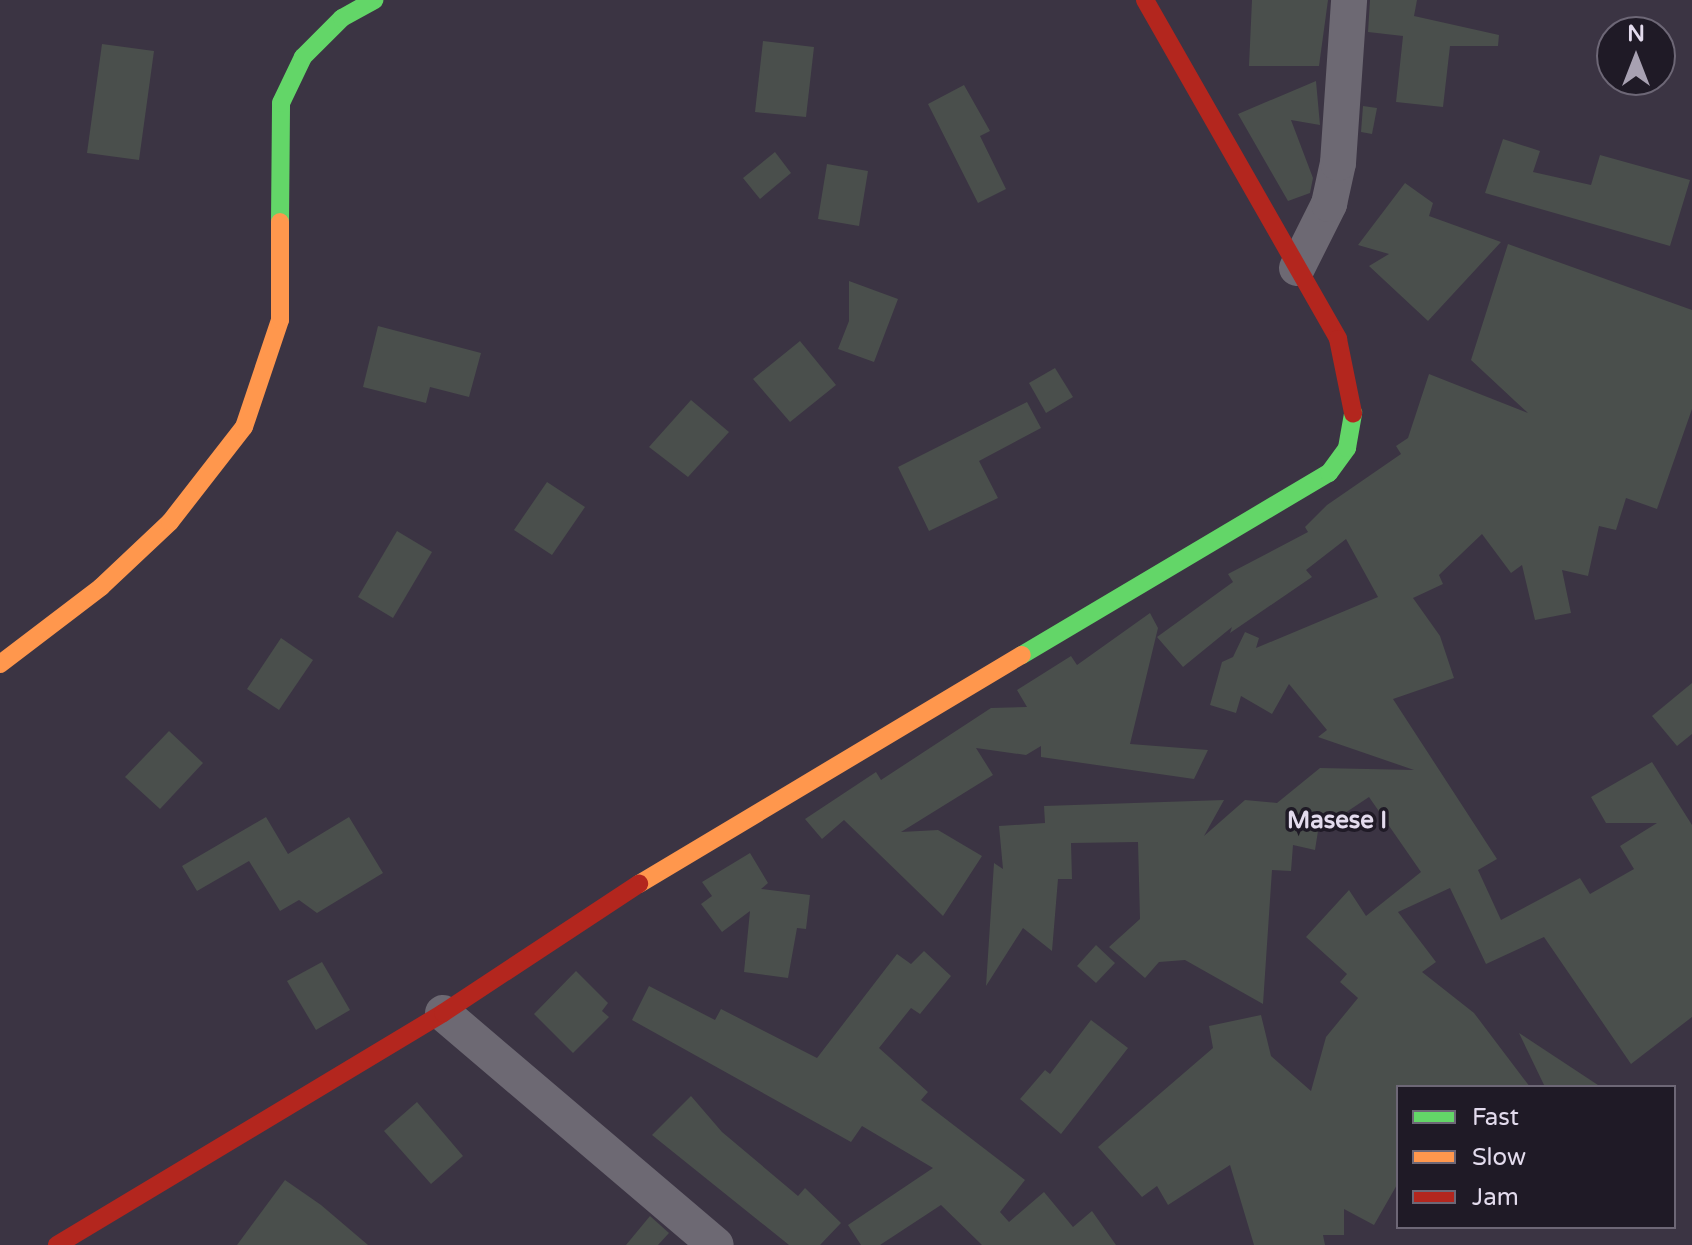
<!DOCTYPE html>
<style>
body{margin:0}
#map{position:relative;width:1692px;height:1245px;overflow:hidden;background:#3b3443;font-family:"Varela Round",sans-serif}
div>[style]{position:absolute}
.building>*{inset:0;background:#4a4f4c}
.street>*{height:36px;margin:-18px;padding:0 18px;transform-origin:18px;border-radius:18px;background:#6d6973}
.fast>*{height:18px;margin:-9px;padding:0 9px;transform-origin:9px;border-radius:9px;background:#63d668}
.slow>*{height:18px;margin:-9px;padding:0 9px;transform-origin:9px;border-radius:9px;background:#ff974d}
.jam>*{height:18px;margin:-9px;padding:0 9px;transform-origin:9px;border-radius:9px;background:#b3261e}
span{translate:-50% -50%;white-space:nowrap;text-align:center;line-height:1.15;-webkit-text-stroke:7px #1f1a26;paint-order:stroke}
.quarter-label{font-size:24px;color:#e3dbed;font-weight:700}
.legend{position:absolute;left:1396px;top:1085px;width:280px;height:144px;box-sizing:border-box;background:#1f1a26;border:2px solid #6d6776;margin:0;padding:10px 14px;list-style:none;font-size:24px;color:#e3dbed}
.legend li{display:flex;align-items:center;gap:16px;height:40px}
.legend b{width:40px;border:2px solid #6d6776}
.north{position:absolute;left:1596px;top:16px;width:80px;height:80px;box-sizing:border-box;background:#1f1a26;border:2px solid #6d6776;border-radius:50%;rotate:0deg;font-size:22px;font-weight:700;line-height:32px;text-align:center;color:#e3dbed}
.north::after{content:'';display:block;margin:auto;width:28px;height:36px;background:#a8a1b2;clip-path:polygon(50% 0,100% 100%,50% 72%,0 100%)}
</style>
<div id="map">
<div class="building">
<div style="clip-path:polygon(1252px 0,1328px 0,1319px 66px,1249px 66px)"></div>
<div style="clip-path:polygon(1370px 0,1417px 0,1414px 16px,1499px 35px,1498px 46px,1450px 46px,1443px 107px,1396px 102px,1403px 36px,1368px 32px)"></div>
<div style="clip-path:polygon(763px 41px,814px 47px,806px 117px,755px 112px)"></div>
<div style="clip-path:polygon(102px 44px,154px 51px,139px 160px,87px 153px)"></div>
<div style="clip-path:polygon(1316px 81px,1320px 125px,1291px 120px,1313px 178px,1310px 193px,1288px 201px,1238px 114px)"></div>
<div style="clip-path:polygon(964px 85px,990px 131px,980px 136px,1006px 189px,978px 203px,928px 104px)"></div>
<div style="clip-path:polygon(1363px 106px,1377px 108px,1372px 134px,1361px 132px)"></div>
<div style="clip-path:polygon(1503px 139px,1540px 151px,1533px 172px,1591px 185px,1600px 155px,1690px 180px,1670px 246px,1485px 193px)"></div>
<div style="clip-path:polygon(775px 152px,791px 173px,760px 199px,743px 178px)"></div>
<div style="clip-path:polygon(827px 164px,868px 171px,859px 226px,818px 219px)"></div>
<div style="clip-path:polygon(1405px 183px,1433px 203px,1429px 216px,1501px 242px,1428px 321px,1369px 266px,1389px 254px,1358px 245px)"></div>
<div style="clip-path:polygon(1508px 244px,1692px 310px,1692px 409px,1657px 509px,1626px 498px,1616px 530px,1599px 526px,1588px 576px,1562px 570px,1571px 613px,1535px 620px,1522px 565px,1511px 573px,1482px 534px,1439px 575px,1443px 584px,1413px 598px,1440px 636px,1454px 678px,1393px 699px,1497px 859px,1478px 870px,1501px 920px,1580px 878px,1590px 894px,1634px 869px,1620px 846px,1657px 823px,1606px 823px,1591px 797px,1652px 762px,1692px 825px,1692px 1017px,1631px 1064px,1544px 937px,1486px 964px,1450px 888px,1398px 912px,1436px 962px,1422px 972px,1474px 1013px,1530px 1087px,1398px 1087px,1398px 1183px,1374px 1225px,1344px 1209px,1344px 1235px,1323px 1235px,1325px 1245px,1254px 1245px,1230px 1165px,1168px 1205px,1157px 1186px,1142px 1197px,1098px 1147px,1213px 1048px,1209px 1026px,1261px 1015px,1271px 1056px,1311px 1091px,1326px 1037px,1358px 998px,1340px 982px,1347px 974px,1306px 937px,1349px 890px,1366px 916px,1421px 872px,1369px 797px,1318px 831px,1315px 850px,1293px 845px,1291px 871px,1272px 870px,1263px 1004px,1185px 960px,1159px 962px,1145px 978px,1109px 947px,1140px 919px,1138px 842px,1071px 843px,1072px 879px,1058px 879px,1052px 951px,1023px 928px,986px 986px,994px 863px,1003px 869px,999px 826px,1045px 823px,1044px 806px,1224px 800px,1204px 836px,1245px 800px,1277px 803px,1320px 768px,1414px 770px,1318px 737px,1327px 730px,1289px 684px,1272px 714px,1241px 696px,1236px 713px,1210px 705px,1222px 662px,1233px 657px,1245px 632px,1259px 638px,1256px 648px,1378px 597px,1346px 539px,1306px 570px,1312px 577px,1230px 633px,1232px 627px,1183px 667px,1157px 637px,1233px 582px,1228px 574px,1308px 532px,1305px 527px,1327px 505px,1401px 454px,1396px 446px,1408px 438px,1429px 374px,1528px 413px,1471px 360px)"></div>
<div style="clip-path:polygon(849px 281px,898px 299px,874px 362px,838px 349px,849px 321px)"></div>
<div style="clip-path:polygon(378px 326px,481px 353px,469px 397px,430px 387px,426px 403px,363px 387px)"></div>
<div style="clip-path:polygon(800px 341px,836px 385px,790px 422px,753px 379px)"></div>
<div style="clip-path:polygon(1055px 368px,1073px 397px,1046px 413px,1029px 383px)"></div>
<div style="clip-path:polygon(691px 400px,729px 432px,688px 477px,649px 447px)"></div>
<div style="clip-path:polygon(1027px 402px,1041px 428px,979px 461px,998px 498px,929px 531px,898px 467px)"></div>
<div style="clip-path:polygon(547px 482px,585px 507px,552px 555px,514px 530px)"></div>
<div style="clip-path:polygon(397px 531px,432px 552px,393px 618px,358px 597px)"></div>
<div style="clip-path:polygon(1150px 613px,1158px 628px,1130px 744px,1208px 750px,1194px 779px,1041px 757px,1041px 746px,1026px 755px,976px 748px,993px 775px,901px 832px,938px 830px,982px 856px,943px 916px,844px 820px,822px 839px,805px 819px,876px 772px,881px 780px,991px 708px,1027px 707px,1017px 690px,1071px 656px,1077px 665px)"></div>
<div style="clip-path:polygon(281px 638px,313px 660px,279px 710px,247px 689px)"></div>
<div style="clip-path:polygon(1692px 683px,1692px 734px,1677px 746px,1652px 716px)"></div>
<div style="clip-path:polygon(169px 731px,203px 763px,160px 809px,125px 777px)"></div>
<div style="clip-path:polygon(266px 817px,288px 854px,349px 817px,383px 873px,317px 913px,299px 900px,280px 911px,249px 861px,197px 891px,182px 866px)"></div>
<div style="clip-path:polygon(750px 853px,768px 883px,761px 889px,810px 895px,806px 929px,797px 928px,788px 978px,744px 972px,750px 911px,722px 932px,701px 904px,712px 896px,702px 882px)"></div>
<div style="clip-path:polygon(1096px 945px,1115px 963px,1096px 983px,1077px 966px)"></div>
<div style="clip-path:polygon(924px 951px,951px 976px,920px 1014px,911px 1008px,879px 1048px,928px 1092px,921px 1100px,1025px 1180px,1000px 1212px,1009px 1222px,1044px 1192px,1073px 1227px,1092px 1211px,1116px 1245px,982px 1245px,941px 1205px,880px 1245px,861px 1245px,848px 1225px,933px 1168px,862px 1126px,851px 1142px,632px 1020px,649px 986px,715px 1020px,721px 1009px,817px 1058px,897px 954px,911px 964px)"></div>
<div style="clip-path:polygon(322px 962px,350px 1010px,316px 1030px,287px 981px)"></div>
<div style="clip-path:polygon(576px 971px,608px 1003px,602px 1011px,609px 1017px,573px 1053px,534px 1014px)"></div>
<div style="clip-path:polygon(1091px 1020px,1128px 1048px,1061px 1134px,1020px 1099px,1045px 1070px,1050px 1074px)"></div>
<div style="clip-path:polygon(1519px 1033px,1601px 1087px,1545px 1087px)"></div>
<div style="clip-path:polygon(691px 1096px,722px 1132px,798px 1196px,805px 1188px,841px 1223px,820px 1245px,789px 1245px,652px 1135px)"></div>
<div style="clip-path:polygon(417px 1102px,463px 1156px,431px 1184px,384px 1131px)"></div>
<div style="clip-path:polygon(285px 1180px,321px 1205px,368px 1245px,237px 1245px)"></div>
<div style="clip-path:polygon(650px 1216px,669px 1233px,658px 1245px,626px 1245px)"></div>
</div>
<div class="street">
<div style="left:1297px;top:268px;width:72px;rotate:-63.4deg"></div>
<div style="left:1329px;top:204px;width:42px;rotate:-77.6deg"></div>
<div style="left:1338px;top:163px;width:163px;rotate:-86.1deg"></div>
<div style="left:443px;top:1013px;width:358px;rotate:40.4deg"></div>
</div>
<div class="fast">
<div style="left:280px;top:222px;width:119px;rotate:-89.5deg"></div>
<div style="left:281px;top:103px;width:51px;rotate:-64.4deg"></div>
<div style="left:303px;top:57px;width:55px;rotate:-45deg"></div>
<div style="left:342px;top:18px;width:37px;rotate:-29deg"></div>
<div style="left:1022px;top:655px;width:357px;rotate:-30.7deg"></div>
<div style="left:1329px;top:473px;width:31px;rotate:-54deg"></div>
<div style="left:1347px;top:448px;width:36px;rotate:-80deg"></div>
</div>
<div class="slow">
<div style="left:0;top:664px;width:127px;rotate:-37.3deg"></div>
<div style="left:101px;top:587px;width:95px;rotate:-43.3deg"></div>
<div style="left:170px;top:522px;width:120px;rotate:-52.1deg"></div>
<div style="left:244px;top:427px;width:113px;rotate:-71.4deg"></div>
<div style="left:280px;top:320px;width:98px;rotate:-90deg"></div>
<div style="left:639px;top:884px;width:446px;rotate:-30.9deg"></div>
</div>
<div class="jam">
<div style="left:1145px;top:0;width:390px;rotate:60.3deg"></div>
<div style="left:1338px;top:339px;width:76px;rotate:78.5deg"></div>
<div style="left:57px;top:1245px;width:450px;rotate:-31deg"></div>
<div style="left:443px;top:1013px;width:235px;rotate:-33.4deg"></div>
</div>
<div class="quarter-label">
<span style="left:1337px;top:821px">Masese I</span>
</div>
<ul class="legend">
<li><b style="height:10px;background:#63d668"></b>Fast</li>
<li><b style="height:10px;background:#ff974d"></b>Slow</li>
<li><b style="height:10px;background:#b3261e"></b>Jam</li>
</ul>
<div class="north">N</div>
</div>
